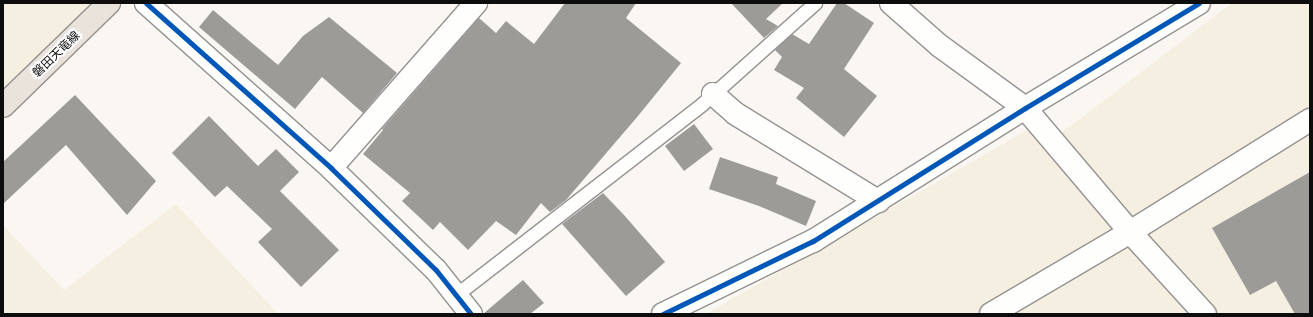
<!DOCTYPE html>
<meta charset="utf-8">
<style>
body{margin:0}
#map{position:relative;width:1313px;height:317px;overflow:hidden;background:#faf7f2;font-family:"PT Serif","Noto Sans JP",serif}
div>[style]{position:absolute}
.farmland>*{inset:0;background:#f4efe0}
.building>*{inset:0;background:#9d9b98}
.roads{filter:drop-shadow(1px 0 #949290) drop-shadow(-1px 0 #949290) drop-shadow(0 1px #949290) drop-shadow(0 -1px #949290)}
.lane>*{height:13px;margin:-6.5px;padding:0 6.5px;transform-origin:6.5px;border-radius:6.5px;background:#fefefd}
.street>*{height:22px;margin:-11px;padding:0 11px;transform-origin:11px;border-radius:11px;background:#fefefd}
.primary>*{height:22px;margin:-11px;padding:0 11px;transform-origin:11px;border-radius:11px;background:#e9e3db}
.cycleway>*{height:5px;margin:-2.5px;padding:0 2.5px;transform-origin:2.5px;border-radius:2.5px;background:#0057b8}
span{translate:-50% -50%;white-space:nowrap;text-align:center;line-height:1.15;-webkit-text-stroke:4px #fff;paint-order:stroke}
.street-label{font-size:12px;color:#0d0d0d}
.frame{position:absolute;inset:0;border:4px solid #0d0d0d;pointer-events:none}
</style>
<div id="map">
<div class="farmland">
<div style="clip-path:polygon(3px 3px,89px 3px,99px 13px,3px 99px)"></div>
<div style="clip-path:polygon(1232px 3px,1310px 3px,1310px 314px,1207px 314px,1052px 140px)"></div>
<div style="clip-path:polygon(1038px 124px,1188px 314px,706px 314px)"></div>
<div style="clip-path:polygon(176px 204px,278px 314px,3px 314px,3px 225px,64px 290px)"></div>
</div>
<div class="building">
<div style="clip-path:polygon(565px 3px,636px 3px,626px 18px,681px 63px,638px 116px,566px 200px,550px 212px,541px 203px,516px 235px,496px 221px,468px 250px,440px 222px,433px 230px,402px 201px,410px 193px,363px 154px,383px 130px,382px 129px,479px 18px,496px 33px,506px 21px,534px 44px)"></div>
<div style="clip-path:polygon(731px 3px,783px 3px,766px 19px,778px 26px,764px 38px)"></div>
<div style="clip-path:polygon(837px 3px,844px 3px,874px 23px,844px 69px,877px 96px,844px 137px,796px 98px,804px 88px,774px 70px,782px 57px,775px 50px,792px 34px,809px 44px)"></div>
<div style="clip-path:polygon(213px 10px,278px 65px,303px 36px,329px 17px,397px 73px,363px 113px,322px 77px,295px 109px,199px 27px)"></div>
<div style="clip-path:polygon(75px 95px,156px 181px,127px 215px,66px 145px,3px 204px,3px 162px)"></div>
<div style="clip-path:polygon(209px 116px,258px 166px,276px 149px,299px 172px,280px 191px,339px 250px,301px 287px,258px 242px,272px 229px,227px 186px,215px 197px,172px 153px)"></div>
<div style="clip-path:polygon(694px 124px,713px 149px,684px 171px,665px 146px)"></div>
<div style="clip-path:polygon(720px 157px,778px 177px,776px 184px,816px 201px,806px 226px,759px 206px,709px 189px)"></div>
<div style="clip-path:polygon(1310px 172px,1310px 314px,1295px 314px,1276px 281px,1250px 295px,1212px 228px)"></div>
<div style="clip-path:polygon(603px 193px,624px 215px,665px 262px,626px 296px,562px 224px)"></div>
<div style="clip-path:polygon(523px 280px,544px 303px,530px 314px,483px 314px)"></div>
</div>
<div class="roads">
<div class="lane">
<div style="left:456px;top:295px;width:311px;rotate:-37.8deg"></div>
<div style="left:702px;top:104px;width:152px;rotate:-41.8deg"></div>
</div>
<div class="street">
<div style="left:146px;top:3px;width:248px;rotate:41.7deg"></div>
<div style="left:331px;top:168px;width:146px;rotate:44.2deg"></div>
<div style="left:436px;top:270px;width:56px;rotate:51.5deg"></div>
<div style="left:891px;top:3px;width:65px;rotate:41.3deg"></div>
<div style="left:940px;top:46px;width:105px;rotate:36.1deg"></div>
<div style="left:1025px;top:108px;width:162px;rotate:49.7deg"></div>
<div style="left:1130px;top:232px;width:111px;rotate:47.6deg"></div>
<div style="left:713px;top:94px;width:30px;rotate:41deg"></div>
<div style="left:736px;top:114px;width:167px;rotate:31.5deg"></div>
<div style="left:331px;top:168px;width:220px;rotate:-48.7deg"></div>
<div style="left:663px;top:314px;width:167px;rotate:-26deg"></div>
<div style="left:813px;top:241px;width:250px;rotate:-32.1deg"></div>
<div style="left:1025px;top:108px;width:203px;rotate:-31.1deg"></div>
<div style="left:991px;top:314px;width:161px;rotate:-30.5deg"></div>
<div style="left:1130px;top:232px;width:212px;rotate:-31.9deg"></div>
</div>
<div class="primary">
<div style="left:3px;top:106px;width:148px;rotate:-44.2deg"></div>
</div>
</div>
<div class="cycleway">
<div style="left:146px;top:3px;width:248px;rotate:41.7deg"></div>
<div style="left:331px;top:168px;width:146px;rotate:44.2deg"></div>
<div style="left:436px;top:270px;width:56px;rotate:51.5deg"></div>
<div style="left:663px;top:314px;width:167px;rotate:-26deg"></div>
<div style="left:813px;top:241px;width:250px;rotate:-32.1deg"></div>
<div style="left:1025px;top:108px;width:203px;rotate:-31.1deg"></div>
</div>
<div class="street-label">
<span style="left:56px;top:54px;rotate:-44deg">磐田天竜線</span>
</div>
<div class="frame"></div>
</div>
